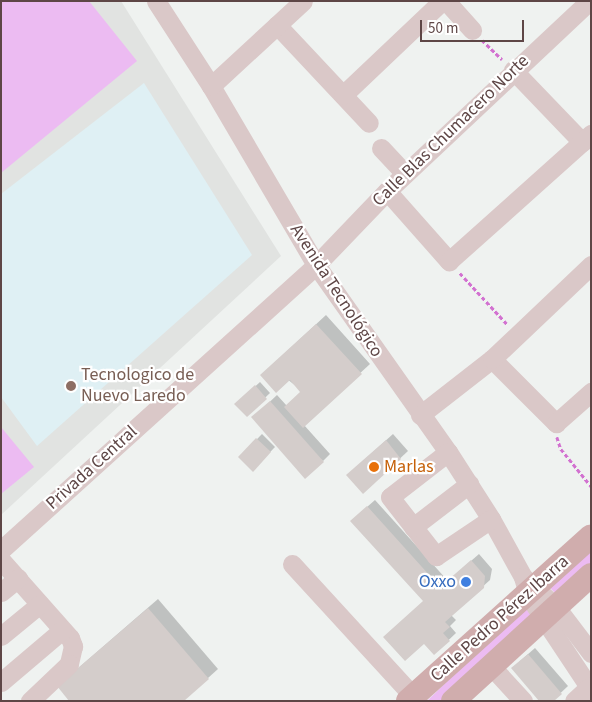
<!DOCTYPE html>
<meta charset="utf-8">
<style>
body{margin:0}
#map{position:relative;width:592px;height:702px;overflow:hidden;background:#eff2f0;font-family:"Source Sans 3",sans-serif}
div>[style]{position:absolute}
.education>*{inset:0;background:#e1e3e1}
.green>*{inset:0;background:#ecbbf2}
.sand>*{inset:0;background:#dff0f4}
.shadow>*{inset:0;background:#0003}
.building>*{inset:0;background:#d4cdcb}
.path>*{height:2.5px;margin-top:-1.25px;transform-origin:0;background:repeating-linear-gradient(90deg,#d271d0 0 4px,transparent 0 6.5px)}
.minor>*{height:19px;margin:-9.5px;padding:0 9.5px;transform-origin:9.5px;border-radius:9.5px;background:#dac8c8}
.major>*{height:24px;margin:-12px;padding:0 12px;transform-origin:12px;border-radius:12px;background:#d0adad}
.dots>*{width:14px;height:14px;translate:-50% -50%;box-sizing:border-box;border:2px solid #fff;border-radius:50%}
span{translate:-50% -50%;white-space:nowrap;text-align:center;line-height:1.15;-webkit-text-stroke:4.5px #fff;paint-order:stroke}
.street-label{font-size:18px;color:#5e4646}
.education-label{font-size:18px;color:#785e54}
.left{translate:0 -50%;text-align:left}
.food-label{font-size:18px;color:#c56008}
.shop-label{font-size:18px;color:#366cbe}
.right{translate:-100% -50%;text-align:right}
.frame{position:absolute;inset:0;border:2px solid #5e4646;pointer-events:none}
.scale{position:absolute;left:420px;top:20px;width:104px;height:22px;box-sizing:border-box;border:2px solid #5e4646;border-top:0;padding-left:6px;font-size:15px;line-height:18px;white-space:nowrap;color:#5e4646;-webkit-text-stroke:4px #fff;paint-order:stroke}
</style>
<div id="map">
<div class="education">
<div style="clip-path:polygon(1px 1px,121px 1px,281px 256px,1px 515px)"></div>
</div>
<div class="green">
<div style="clip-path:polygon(1px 1px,89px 1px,137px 61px,1px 173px)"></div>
<div style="clip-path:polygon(1px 427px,34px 467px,1px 494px)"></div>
<div style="clip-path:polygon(591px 544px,591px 566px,559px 597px,547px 585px)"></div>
<div style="clip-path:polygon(525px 605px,536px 622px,447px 701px,427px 701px)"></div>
</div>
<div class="sand">
<div style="clip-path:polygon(144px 83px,252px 255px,37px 446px,1px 397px,1px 194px)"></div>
</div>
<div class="shadow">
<div style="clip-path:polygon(326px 315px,370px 364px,304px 425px,330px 454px,323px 461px,260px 411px,277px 395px,287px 406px,302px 391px,271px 366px)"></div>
<div style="clip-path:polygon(260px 382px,270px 393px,247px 415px,236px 404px)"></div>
<div style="clip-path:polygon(262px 434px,275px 447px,253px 470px,240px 457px)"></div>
<div style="clip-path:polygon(393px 434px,408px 451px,363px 493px,354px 469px)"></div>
<div style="clip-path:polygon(375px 500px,448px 581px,479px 554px,492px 569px,490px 580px,451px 615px,456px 620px,450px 626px,456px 633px,434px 654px,424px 600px,359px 514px)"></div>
<div style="clip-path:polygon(158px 599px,218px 669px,208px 678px,68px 677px)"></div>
<div style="clip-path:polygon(535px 648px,568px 686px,552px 701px,519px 662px)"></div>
</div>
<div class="building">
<div style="clip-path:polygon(316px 324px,362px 374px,303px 428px,284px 407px,300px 392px,290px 380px,276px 393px,260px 375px)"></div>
<div style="clip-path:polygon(255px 385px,267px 399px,247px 417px,234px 404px)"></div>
<div style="clip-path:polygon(270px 401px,324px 462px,305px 479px,251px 417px)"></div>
<div style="clip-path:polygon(256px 438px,271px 452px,253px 472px,238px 457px)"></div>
<div style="clip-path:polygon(386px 440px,401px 459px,363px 494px,346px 475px)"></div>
<div style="clip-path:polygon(367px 506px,440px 587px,471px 560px,485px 576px,484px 588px,445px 622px,450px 627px,443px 633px,450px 641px,434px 655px,424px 644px,405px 661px,383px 637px,423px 601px,350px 521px)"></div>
<div style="clip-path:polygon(148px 608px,209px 679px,184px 701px,69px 701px,57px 686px)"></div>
<div style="clip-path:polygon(528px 654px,562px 694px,554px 701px,539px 701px,511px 668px)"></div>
</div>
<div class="path">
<div style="left:482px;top:40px;width:28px;rotate:44deg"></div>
<div style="left:460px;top:273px;width:69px;rotate:47.3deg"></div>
<div style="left:557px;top:437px;width:13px;rotate:72deg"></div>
<div style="left:561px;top:449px;width:48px;rotate:51deg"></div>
</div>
<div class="minor">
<div style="left:156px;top:1px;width:101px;rotate:57.1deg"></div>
<div style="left:211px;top:86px;width:208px;rotate:59.6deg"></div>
<div style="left:316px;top:265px;width:229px;rotate:54.8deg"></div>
<div style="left:448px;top:452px;width:80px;rotate:57.3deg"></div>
<div style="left:491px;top:519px;width:66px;rotate:61.1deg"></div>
<div style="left:523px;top:577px;width:19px;rotate:74deg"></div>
<div style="left:528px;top:595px;width:114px;rotate:56.4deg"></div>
<div style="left:446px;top:1px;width:39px;rotate:48deg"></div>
<div style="left:277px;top:25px;width:134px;rotate:46.8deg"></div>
<div style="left:513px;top:70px;width:100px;rotate:46.2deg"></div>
<div style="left:211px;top:86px;width:125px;rotate:-42.7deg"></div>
<div style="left:343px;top:95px;width:137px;rotate:-43.5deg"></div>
<div style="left:381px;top:148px;width:35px;rotate:47deg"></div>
<div style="left:387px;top:191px;width:94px;rotate:48.5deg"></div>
<div style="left:449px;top:261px;width:191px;rotate:-41.8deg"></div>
<div style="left:492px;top:359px;width:91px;rotate:45deg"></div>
<div style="left:556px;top:423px;width:47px;rotate:-41.5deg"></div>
<div style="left:420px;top:415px;width:91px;rotate:-37.9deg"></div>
<div style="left:492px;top:359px;width:137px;rotate:-43.5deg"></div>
<div style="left:448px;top:452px;width:73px;rotate:142.2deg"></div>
<div style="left:390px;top:497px;width:75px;rotate:52.1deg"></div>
<div style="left:436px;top:556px;width:66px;rotate:-33.9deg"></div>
<div style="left:413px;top:527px;width:71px;rotate:-37.5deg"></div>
<div style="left:1px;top:550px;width:425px;rotate:-42.1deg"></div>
<div style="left:316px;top:265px;width:103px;rotate:-46.2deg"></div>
<div style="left:387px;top:191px;width:277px;rotate:-43.2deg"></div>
<div style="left:1px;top:560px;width:104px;rotate:48.5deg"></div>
<div style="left:70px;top:638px;width:9px;rotate:69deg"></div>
<div style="left:73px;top:646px;width:18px;rotate:103deg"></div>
<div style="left:69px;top:664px;width:54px;rotate:136.5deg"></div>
<div style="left:292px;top:564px;width:179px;rotate:47.5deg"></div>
<div style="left:524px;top:578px;width:43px;rotate:42.2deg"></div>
<div style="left:556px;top:607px;width:58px;rotate:52.7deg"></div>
<div style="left:1px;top:592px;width:22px;rotate:-39deg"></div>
<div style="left:1px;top:636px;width:50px;rotate:-39.4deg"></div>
<div style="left:492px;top:667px;width:46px;rotate:47.6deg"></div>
<div style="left:1px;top:682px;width:80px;rotate:-40.4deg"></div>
<div style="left:574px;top:701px;width:21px;rotate:-43deg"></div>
</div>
<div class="major">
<div style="left:408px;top:701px;width:246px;rotate:-42deg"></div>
<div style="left:453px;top:701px;width:187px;rotate:-42.4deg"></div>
</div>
<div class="dots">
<div style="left:71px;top:386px;background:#8d6e63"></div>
<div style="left:374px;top:467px;background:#e8710a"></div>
<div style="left:466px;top:582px;background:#3f7fe0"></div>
</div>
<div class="street-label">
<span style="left:451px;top:131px;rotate:-44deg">Calle Blas Chumacero Norte</span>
<span style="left:336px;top:291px;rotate:57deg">Avenida Tecnológico</span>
<span style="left:92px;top:468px;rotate:-42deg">Privada Central</span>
<span style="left:500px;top:619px;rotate:-42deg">Calle Pedro Pérez Ibarra</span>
</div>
<div class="education-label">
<span class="left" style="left:81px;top:386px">Tecnologico de<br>Nuevo Laredo</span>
</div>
<div class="food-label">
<span class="left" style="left:384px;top:467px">Marlas</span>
</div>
<div class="shop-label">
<span class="right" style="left:456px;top:582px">Oxxo</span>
</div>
<div class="frame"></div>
<div class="scale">50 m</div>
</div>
